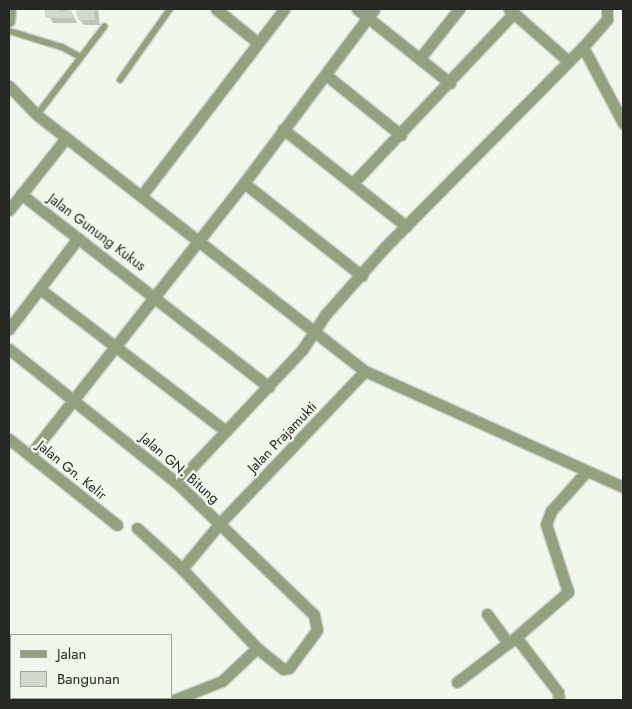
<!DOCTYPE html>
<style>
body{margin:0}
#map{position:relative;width:632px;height:709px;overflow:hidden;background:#f1f7eb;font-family:Jost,sans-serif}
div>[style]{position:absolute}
.shadow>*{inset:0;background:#0003}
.building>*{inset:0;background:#d3d8cd}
.roads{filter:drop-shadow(1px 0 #ccd2c7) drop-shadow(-1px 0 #ccd2c7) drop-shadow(0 1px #ccd2c7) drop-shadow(0 -1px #ccd2c7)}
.lane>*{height:5.5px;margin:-2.75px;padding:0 2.75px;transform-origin:2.75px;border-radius:2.75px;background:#92a27f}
.street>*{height:11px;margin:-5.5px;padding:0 5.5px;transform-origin:5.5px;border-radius:5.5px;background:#92a27f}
span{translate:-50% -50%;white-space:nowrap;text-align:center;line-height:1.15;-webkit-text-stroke:5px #f1f7eb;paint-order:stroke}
.street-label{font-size:14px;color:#262824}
.frame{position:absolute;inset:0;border:10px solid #262824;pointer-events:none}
.legend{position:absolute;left:10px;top:634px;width:162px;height:65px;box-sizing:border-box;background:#f1f7eb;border:1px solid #a0a49b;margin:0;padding:6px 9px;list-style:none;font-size:15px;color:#262824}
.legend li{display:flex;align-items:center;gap:10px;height:25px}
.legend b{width:25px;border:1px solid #a0a49b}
</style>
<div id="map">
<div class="shadow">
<div style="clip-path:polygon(45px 9px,70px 9px,77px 23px,53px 23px)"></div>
<div style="clip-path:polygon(77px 9px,98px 9px,100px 25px,84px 25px,79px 19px)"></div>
</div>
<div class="building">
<div style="clip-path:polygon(44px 9px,60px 9px,59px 12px,70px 9px,73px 18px,46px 18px)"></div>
<div style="clip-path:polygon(76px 9px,94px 9px,95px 20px,78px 20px)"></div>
</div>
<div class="roads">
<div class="lane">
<div style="left:9px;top:31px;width:55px;rotate:16.8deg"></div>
<div style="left:62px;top:47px;width:21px;rotate:28deg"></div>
<div style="left:120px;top:80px;width:87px;rotate:-54.8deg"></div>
<div style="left:37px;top:115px;width:111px;rotate:-52.7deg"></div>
</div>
<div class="street">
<div style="left:216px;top:9px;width:53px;rotate:38.8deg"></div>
<div style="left:357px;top:9px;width:119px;rotate:38.5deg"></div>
<div style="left:509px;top:9px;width:79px;rotate:41.4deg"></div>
<div style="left:9px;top:21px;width:12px;rotate:-85deg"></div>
<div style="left:583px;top:47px;width:86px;rotate:62.2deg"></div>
<div style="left:420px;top:58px;width:63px;rotate:-51.5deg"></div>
<div style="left:326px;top:75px;width:96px;rotate:38.7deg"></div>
<div style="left:9px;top:86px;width:40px;rotate:46deg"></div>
<div style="left:37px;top:115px;width:416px;rotate:38deg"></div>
<div style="left:365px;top:371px;width:283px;rotate:24.2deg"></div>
<div style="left:283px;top:129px;width:157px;rotate:38.3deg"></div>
<div style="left:244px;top:183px;width:150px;rotate:38.2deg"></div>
<div style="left:353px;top:183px;width:234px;rotate:-46.6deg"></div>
<div style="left:21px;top:194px;width:314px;rotate:37.9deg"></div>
<div style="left:142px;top:195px;width:234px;rotate:-52.6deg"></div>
<div style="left:9px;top:210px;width:92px;rotate:-51.6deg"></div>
<div style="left:40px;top:289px;width:234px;rotate:37.4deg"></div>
<div style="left:9px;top:329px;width:114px;rotate:-52.8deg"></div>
<div style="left:9px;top:349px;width:215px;rotate:38.6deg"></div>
<div style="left:177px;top:483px;width:190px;rotate:43.9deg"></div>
<div style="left:314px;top:615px;width:15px;rotate:79deg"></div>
<div style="left:317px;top:630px;width:47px;rotate:126.4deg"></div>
<div style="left:289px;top:668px;width:6px;rotate:171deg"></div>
<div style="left:283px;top:669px;width:33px;rotate:-141deg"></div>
<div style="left:257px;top:648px;width:48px;rotate:136.7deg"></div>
<div style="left:222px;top:681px;width:52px;rotate:158.4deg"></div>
<div style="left:9px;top:439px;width:138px;rotate:38.5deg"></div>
<div style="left:30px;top:455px;width:346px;rotate:-51.8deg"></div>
<div style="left:244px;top:183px;width:217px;rotate:-53.2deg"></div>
<div style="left:177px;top:483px;width:183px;rotate:-46.8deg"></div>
<div style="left:302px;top:350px;width:42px;rotate:-56.7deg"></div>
<div style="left:325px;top:315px;width:91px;rotate:-48.6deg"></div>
<div style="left:385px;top:247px;width:281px;rotate:-45.3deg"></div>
<div style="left:583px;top:47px;width:37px;rotate:-49deg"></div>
<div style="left:607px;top:19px;width:10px;rotate:-90deg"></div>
<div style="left:137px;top:528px;width:61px;rotate:42.3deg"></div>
<div style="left:182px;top:569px;width:109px;rotate:46.5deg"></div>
<div style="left:182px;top:569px;width:60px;rotate:-50.4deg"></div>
<div style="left:220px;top:523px;width:210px;rotate:-46.4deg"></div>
<div style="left:487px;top:614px;width:36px;rotate:54deg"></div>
<div style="left:508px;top:643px;width:7px;rotate:-34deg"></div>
<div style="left:457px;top:682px;width:64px;rotate:-37.4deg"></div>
<div style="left:559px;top:700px;width:8px;rotate:-97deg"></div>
<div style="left:558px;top:692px;width:69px;rotate:-127.4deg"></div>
<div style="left:516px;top:637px;width:69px;rotate:-40.9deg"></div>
<div style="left:568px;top:592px;width:71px;rotate:-107.9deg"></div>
<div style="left:546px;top:524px;width:14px;rotate:-69deg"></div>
<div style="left:551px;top:511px;width:52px;rotate:-48.1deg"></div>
</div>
</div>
<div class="street-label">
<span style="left:97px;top:232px;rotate:37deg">Jalan Gunung Kukus</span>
<span style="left:282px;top:437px;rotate:-46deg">Jalan Prajamukti</span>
<span style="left:180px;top:468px;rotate:41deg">Jalan GN. Bitung</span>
<span style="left:72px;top:470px;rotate:39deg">Jalan Gn. Kelir</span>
</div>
<div class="frame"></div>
<ul class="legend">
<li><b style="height:6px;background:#92a27f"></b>Jalan</li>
<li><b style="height:14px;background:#d3d8cd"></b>Bangunan</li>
</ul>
</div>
